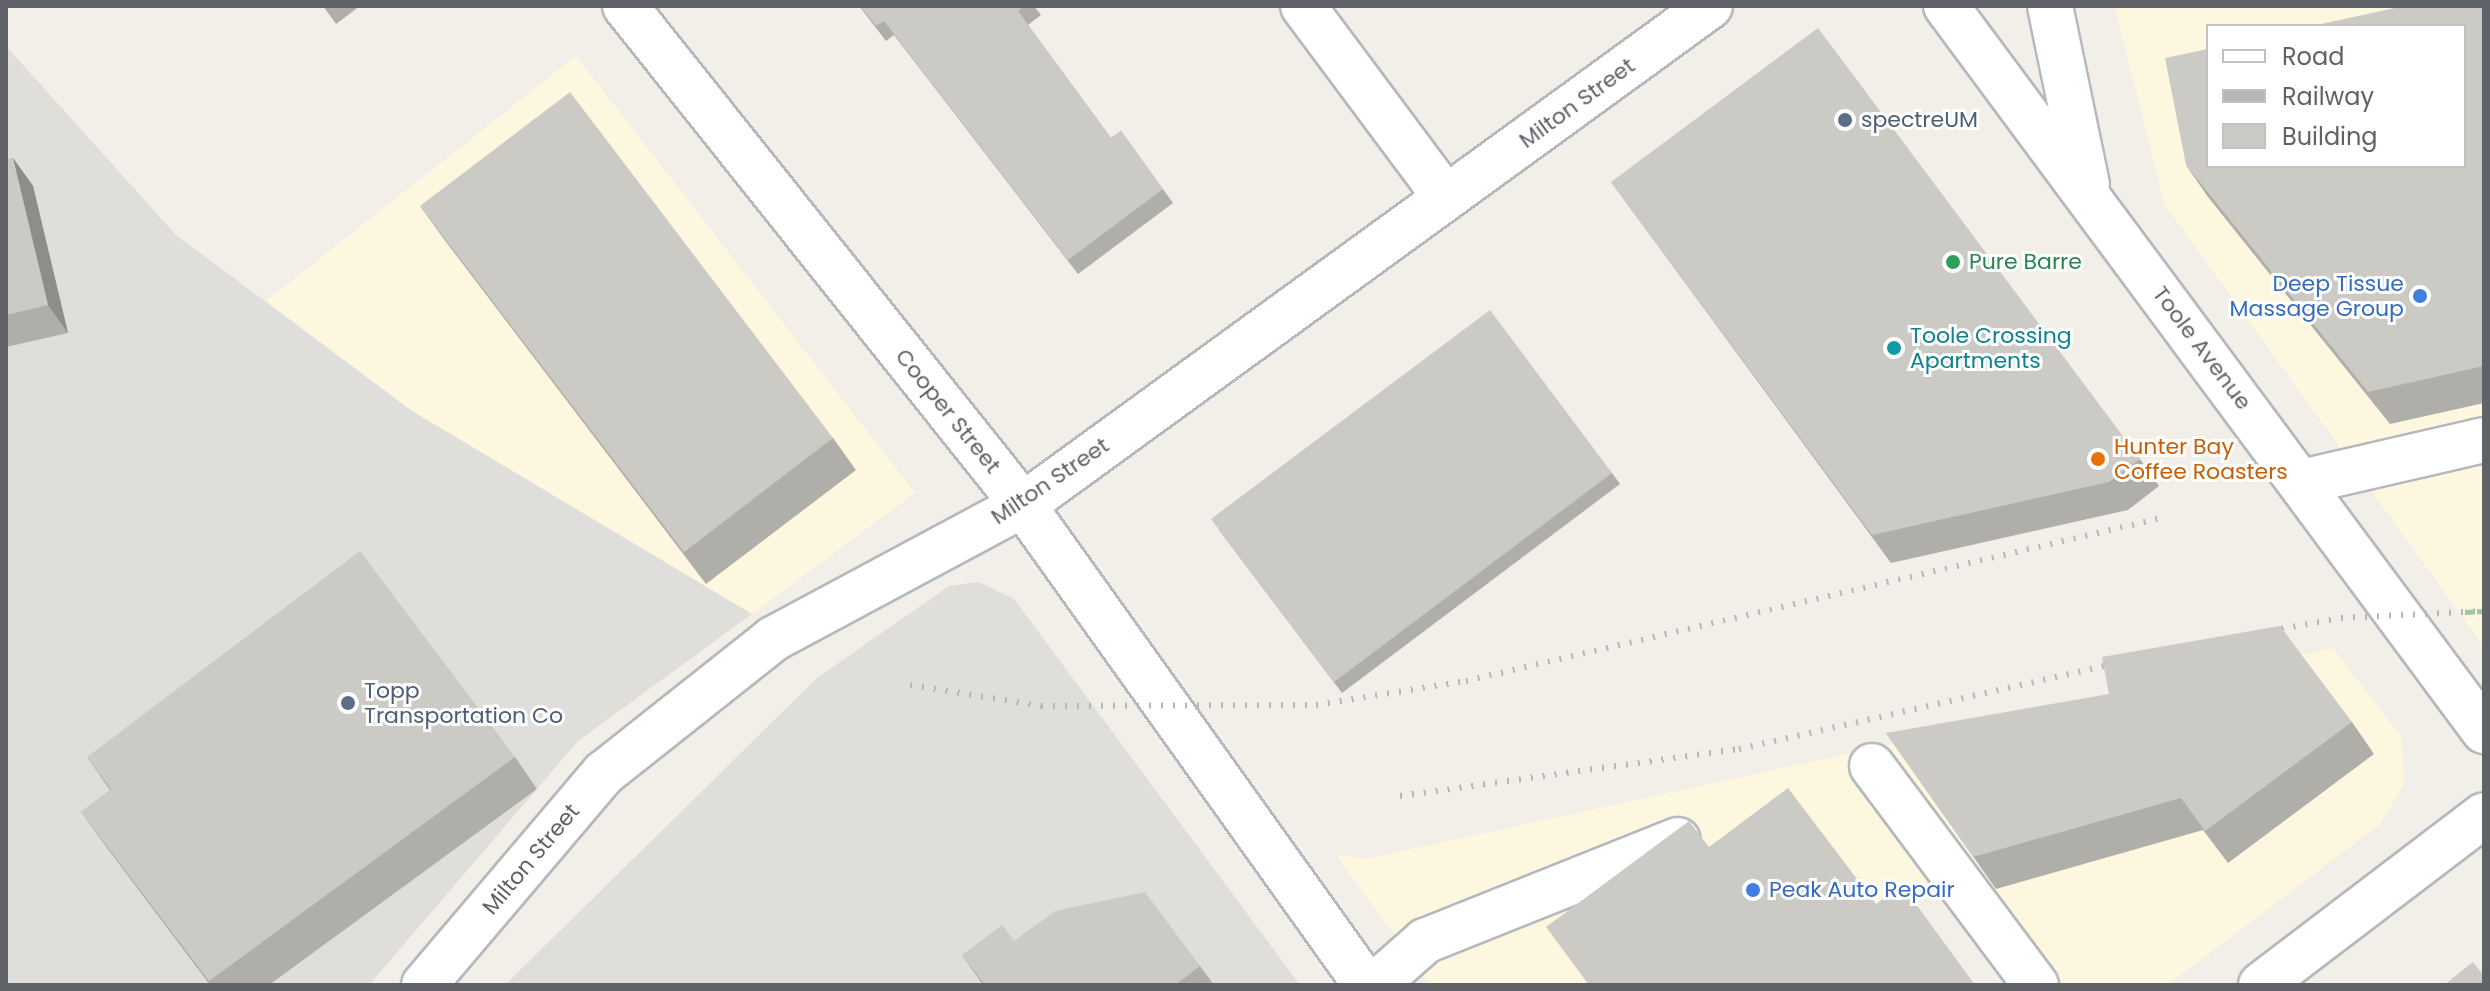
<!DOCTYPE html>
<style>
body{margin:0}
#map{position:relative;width:2490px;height:991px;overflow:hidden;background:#f1efe8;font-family:Poppins,sans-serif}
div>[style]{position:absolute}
.commercial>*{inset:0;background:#fef7e0}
.industrial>*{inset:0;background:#e0deda}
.path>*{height:5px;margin-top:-2.5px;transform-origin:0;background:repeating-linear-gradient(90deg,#9cc7a9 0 8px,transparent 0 12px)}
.roads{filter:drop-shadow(2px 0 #b5b8bc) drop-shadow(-2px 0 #b5b8bc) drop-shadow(0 2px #b5b8bc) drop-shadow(0 -2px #b5b8bc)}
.minor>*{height:44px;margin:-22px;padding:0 22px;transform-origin:22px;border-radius:22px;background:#fff}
.rail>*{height:6px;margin-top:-3px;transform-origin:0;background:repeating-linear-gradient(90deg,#b6b7b8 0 2px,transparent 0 12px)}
.wall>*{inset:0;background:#afaea9}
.shaded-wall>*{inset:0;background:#8f8d8a}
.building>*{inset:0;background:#cccac5}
.dots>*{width:22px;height:22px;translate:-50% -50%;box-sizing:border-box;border:4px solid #fff;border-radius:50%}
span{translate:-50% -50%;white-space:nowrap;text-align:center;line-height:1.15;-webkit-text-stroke:6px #fff;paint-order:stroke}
.street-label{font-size:22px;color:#5f6368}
.service-label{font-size:22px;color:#4e5e75}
.left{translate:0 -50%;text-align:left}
.leisure-label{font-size:22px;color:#27864d}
.shop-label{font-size:22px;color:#366cbe}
.right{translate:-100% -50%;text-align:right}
.culture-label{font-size:22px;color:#0d838f}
.food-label{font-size:22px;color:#c56008}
.frame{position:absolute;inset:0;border:8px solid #5f6368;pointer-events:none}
.legend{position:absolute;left:2206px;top:24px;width:260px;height:144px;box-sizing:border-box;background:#fff;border:2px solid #bfc1c3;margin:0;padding:10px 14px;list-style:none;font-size:24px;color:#5f6368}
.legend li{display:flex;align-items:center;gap:16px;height:40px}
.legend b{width:40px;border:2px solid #bfc1c3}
</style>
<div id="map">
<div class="commercial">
<div style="clip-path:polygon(evenodd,2114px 6px,2484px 6px,2484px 647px,2165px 205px,2114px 6px,2208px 26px,2464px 26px,2464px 166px,2208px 166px,2208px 26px)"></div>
<div style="clip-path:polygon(576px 56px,915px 493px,752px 614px,412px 411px,266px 301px)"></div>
<div style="clip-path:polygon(2333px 648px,2402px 738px,2404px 785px,2379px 825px,2167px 985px,2036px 985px,1946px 865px,1784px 985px,1431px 985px,1336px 855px,1366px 859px)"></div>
</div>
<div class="industrial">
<div style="clip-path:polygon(6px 46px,175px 234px,412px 411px,752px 614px,578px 741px,369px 985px,6px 985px)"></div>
<div style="clip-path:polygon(979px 582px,1014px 599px,1300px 985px,505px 985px,817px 678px,949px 586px)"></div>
</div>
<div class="path">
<div style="left:2465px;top:612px;width:19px;rotate:-3deg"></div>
</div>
<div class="roads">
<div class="minor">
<div style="left:625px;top:6px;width:638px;rotate:51.42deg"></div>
<div style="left:1023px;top:505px;width:590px;rotate:54.45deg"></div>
<div style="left:1303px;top:6px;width:239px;rotate:53.3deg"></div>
<div style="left:1946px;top:6px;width:903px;rotate:53.42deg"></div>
<div style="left:2050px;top:6px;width:182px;rotate:78.3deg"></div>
<div style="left:2302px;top:482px;width:187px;rotate:-13deg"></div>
<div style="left:1872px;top:766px;width:274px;rotate:53.2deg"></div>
<div style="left:424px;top:985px;width:278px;rotate:-49.7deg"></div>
<div style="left:604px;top:773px;width:216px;rotate:-38.4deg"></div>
<div style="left:773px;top:639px;width:284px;rotate:-28.2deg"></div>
<div style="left:1023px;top:505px;width:849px;rotate:-35.99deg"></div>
<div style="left:1375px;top:985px;width:67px;rotate:-41.3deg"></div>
<div style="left:1425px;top:941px;width:272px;rotate:-21.8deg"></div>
<div style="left:2261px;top:985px;width:280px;rotate:-37.3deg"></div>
</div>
</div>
<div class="rail">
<div style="left:2258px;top:633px;width:84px;rotate:-10.2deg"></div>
<div style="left:2341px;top:618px;width:143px;rotate:-2.8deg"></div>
<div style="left:910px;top:685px;width:133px;rotate:9.1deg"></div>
<div style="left:1041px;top:706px;width:275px;rotate:-0.2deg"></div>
<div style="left:1316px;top:705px;width:152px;rotate:-9.1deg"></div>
<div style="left:1466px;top:681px;width:719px;rotate:-13.19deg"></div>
<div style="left:1400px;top:796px;width:342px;rotate:-7.9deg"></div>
<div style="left:1739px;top:749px;width:396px;rotate:-12.8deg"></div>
</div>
<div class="wall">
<div style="clip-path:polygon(323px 6px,360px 6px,336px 24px)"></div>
<div style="clip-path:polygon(859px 6px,1034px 6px,1041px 15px,1028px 25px,1111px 138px,1121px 131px,1173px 203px,1078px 274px,894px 35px,886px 41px)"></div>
<div style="clip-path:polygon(2484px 6px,2484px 403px,2390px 424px,2208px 197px,2186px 165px)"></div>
<div style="clip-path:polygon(13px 158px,33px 186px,68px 333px,6px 347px,6px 160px)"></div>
<div style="clip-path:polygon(1611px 182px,2140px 459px,2159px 486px,2128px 510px,1891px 563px)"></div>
<div style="clip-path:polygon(420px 206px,833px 438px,856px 470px,706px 584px,443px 238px)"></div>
<div style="clip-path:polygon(1612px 473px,1620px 484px,1342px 693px,1219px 530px)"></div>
<div style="clip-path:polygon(2352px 722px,2374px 754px,2228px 863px,2203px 830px,1996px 889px,1886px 733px)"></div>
<div style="clip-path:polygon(87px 757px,515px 757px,537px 789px,269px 985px,210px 985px,104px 844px,81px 812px,110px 790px)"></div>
<div style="clip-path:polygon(1014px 941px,1200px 966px,1214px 985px,983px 985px,962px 955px)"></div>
</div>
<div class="shaded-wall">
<div style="clip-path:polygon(13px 158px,33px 186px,68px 333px,48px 305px)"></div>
</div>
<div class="building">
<div style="clip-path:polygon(860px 6px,1024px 6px,1018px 11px,1111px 138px,1121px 131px,1163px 189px,1068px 260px,884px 21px,876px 26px)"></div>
<div style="clip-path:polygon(2404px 6px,2484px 6px,2484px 366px,2368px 392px,2186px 165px,2165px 58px,2208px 49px,2208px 166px,2464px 166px,2464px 26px,2312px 26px)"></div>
<div style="clip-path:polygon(1818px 28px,2140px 459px,2109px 482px,1872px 535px,1611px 182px)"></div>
<div style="clip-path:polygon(570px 92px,833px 438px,684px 552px,420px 206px)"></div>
<div style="clip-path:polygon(13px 158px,48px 305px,6px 315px,6px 160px)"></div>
<div style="clip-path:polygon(1490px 310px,1612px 473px,1334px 682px,1211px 519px)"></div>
<div style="clip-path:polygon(360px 551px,515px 757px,209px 981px,81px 812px,111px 789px,87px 757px)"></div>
<div style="clip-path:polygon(2280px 626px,2352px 722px,2205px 831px,2181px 798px,1973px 857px,1886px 733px,2109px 694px,2102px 657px)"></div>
<div style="clip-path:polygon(1788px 788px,1876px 904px,1902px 885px,1975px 985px,1589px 985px,1546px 927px,1689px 821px,1709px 847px)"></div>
<div style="clip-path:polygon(1145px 892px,1200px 966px,1175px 985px,985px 985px,962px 955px,1002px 925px,1014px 941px,1055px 911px)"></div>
<div style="clip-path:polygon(2473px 962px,2484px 976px,2484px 985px,2444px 985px)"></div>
</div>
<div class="dots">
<div style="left:1845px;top:120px;background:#5c6f8a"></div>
<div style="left:1953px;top:262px;background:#2e9e5b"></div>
<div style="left:2420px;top:296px;background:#3f7fe0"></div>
<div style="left:1894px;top:348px;background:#0f9aa8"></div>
<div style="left:2098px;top:459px;background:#e8710a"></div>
<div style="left:348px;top:703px;background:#5c6f8a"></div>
<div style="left:1753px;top:890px;background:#3f7fe0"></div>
</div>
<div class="street-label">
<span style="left:1577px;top:103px;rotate:-36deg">Milton Street</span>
<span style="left:2202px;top:348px;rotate:53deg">Toole Avenue</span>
<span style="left:948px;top:411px;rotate:51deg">Cooper Street</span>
<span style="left:1050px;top:481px;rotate:-34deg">Milton Street</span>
<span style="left:531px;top:859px;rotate:-50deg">Milton Street</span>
</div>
<div class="service-label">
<span class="left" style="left:1861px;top:120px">spectreUM</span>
<span class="left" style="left:364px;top:703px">Topp<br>Transportation Co</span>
</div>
<div class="leisure-label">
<span class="left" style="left:1969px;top:262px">Pure Barre</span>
</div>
<div class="shop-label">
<span class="right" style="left:2404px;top:296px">Deep Tissue<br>Massage Group</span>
<span class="left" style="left:1769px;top:890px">Peak Auto Repair</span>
</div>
<div class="culture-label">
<span class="left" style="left:1910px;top:348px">Toole Crossing<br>Apartments</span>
</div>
<div class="food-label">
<span class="left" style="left:2114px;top:459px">Hunter Bay<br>Coffee Roasters</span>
</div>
<div class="frame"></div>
<ul class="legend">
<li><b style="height:10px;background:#fff"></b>Road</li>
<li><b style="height:10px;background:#b6b7b8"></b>Railway</li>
<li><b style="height:22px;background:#cccac5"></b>Building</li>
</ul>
</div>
